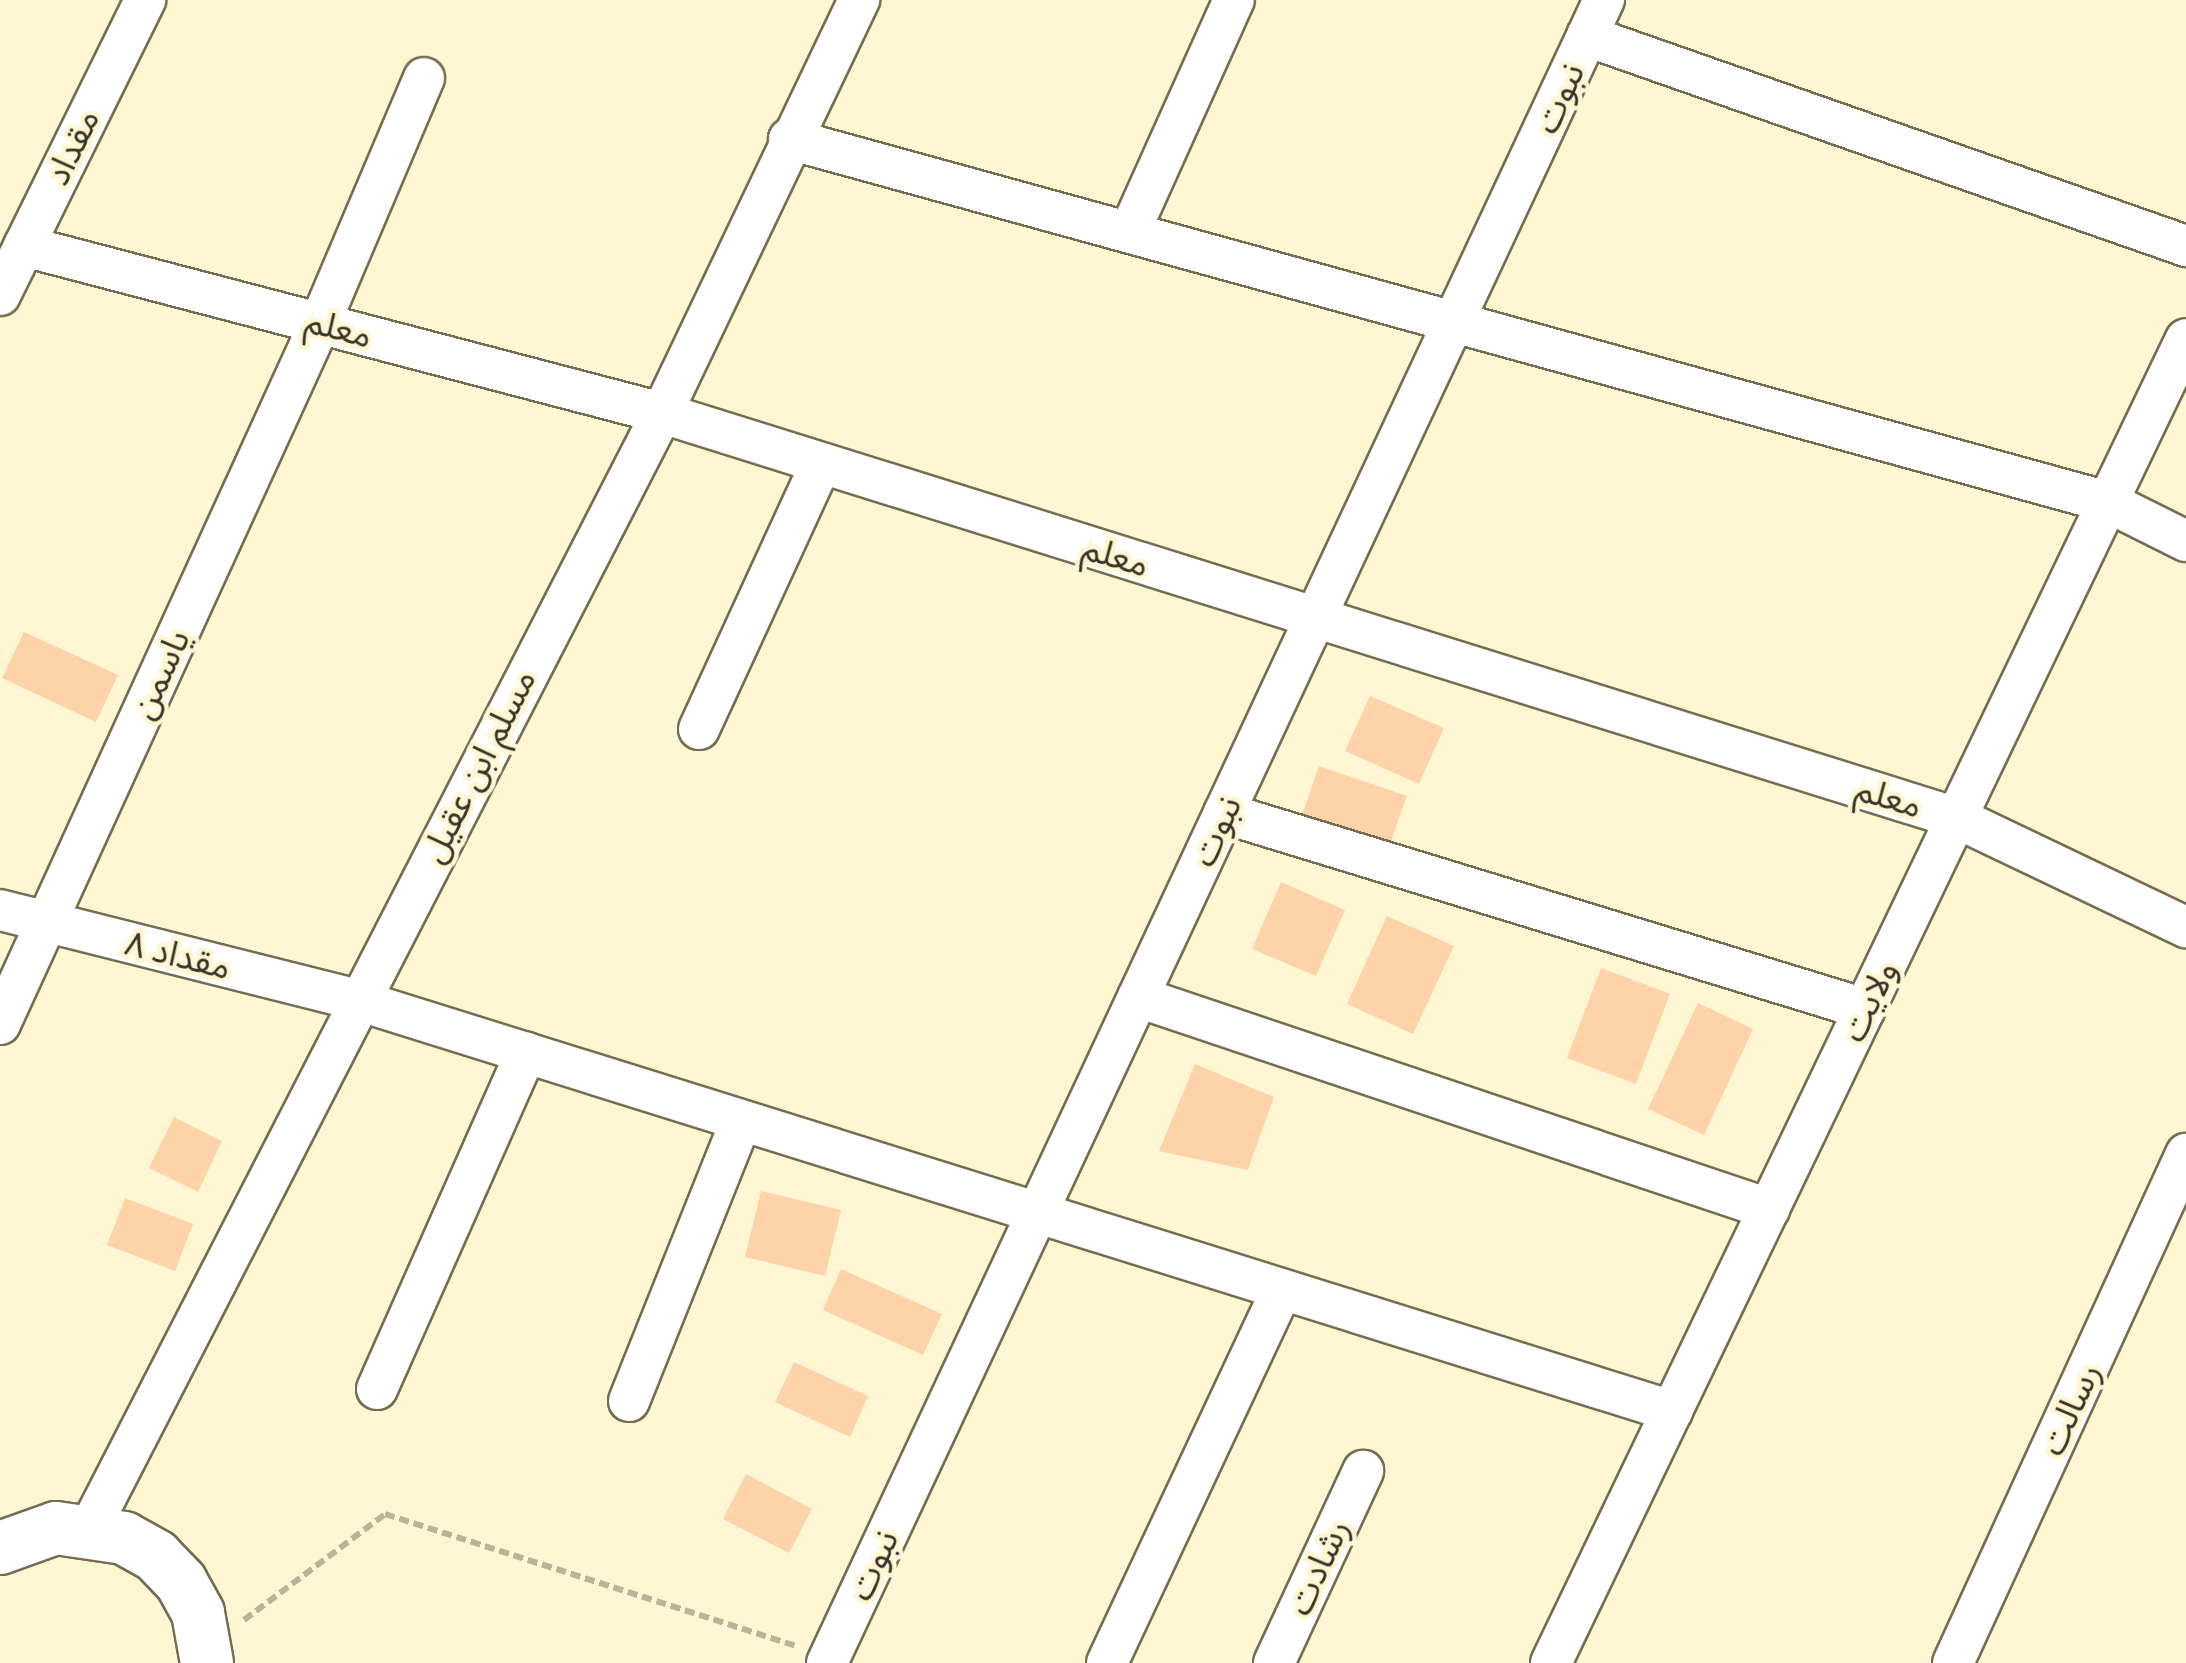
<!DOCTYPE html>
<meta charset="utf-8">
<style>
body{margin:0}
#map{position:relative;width:2186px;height:1663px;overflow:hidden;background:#fff6d4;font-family:"Zilla Slab","Noto Sans Arabic",serif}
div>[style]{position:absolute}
.building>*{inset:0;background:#fed3aa}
.path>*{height:6px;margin-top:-3px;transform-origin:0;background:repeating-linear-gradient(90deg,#bab398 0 10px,transparent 0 15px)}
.roads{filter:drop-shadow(2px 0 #756d50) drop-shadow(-2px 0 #756d50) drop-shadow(0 2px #756d50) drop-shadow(0 -2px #756d50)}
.minor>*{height:40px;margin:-20px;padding:0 20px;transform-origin:20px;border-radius:20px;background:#fff}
.tertiary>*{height:52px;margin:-26px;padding:0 26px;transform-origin:26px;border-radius:26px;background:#fff}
span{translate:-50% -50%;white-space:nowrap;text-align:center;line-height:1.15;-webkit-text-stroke:9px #fff6d4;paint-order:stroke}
.street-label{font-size:35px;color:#373427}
</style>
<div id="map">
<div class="building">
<div style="clip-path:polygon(24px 632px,118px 675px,96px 722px,2px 678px)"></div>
<div style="clip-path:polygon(1370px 696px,1444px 728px,1419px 784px,1345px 751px)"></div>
<div style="clip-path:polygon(1319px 766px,1407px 796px,1382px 866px,1295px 835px)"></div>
<div style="clip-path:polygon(1281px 882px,1345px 910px,1316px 976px,1252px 949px)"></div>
<div style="clip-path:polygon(1387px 916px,1454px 946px,1413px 1034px,1347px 1004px)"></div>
<div style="clip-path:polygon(1601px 968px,1670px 994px,1636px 1084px,1567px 1058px)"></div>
<div style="clip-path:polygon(1698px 1003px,1753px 1029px,1704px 1135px,1648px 1109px)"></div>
<div style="clip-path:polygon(1195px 1064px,1274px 1097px,1248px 1170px,1159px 1151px)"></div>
<div style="clip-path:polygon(174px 1117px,222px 1141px,198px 1192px,149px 1168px)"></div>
<div style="clip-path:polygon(761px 1191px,841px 1210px,825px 1276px,745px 1257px)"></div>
<div style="clip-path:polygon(125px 1198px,193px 1224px,175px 1271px,107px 1245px)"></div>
<div style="clip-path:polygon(841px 1269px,942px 1314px,923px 1355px,823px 1310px)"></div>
<div style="clip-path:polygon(794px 1362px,868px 1396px,850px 1437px,775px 1402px)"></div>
<div style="clip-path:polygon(746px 1474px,812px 1509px,789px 1553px,723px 1519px)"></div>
</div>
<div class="path">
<div style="left:244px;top:1620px;width:176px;rotate:-36.9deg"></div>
<div style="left:385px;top:1514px;width:431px;rotate:17.8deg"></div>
</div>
<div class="roads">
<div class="minor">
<div style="left:1587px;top:36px;width:635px;rotate:19.32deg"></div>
<div style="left:789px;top:139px;width:1368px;rotate:15.39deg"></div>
<div style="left:2108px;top:502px;width:87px;rotate:26.6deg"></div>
<div style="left:1130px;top:231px;width:253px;rotate:-65.8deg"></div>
<div style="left:24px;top:246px;width:659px;rotate:14.67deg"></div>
<div style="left:662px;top:413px;width:1357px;rotate:17.37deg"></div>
<div style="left:1957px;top:818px;width:254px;rotate:25.5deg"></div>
<div style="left:0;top:295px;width:329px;rotate:-63.8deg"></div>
<div style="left:699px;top:729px;width:292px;rotate:-65.3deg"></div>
<div style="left:1224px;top:813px;width:670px;rotate:17deg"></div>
<div style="left:0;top:910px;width:368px;rotate:14.1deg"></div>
<div style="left:357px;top:1000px;width:1378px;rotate:17.36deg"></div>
<div style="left:1138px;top:997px;width:666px;rotate:18.57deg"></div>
<div style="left:0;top:1024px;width:771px;rotate:-65.46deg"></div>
<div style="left:320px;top:323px;width:266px;rotate:-67deg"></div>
<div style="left:377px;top:1389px;width:368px;rotate:-66.1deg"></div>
<div style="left:629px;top:1401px;width:302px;rotate:-68.2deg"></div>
<div style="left:90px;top:1528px;width:1253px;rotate:-62.84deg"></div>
<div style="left:662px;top:413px;width:458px;rotate:-64.5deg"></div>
<div style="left:827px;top:1663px;width:1836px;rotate:-64.96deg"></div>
<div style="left:1107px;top:1663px;width:411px;rotate:-64.9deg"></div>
<div style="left:1274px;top:1663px;width:212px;rotate:-65.1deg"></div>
<div style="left:1551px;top:1663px;width:1468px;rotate:-64.38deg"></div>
<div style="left:1953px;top:1663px;width:560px;rotate:-65.4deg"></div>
</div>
<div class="tertiary">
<div style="left:0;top:1548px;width:59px;rotate:-19.7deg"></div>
<div style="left:56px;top:1528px;width:69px;rotate:8.4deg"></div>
<div style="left:124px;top:1538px;width:37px;rotate:29deg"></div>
<div style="left:156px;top:1556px;width:36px;rotate:46deg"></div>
<div style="left:181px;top:1582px;width:35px;rotate:61deg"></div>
<div style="left:198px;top:1613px;width:51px;rotate:79.8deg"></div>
</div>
</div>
<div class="street-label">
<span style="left:1559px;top:98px;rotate:-65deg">نبوت</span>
<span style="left:72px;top:147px;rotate:-64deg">مقداد</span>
<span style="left:339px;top:328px;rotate:15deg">معلم</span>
<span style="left:1116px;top:556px;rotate:17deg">معلم</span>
<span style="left:160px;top:674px;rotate:-65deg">یاسمن</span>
<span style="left:478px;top:766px;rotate:-63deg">مسلم ابن عقیل</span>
<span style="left:1889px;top:797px;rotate:17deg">معلم</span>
<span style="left:1216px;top:831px;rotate:-65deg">نبوت</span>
<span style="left:178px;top:955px;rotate:14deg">مقداد ۸</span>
<span style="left:1869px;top:1001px;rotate:-64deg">ولایت</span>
<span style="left:2070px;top:1409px;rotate:-65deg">رسالت</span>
<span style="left:873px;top:1565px;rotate:-65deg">نبوت</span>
<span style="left:1318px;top:1567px;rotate:-65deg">رشادت</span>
</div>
</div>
